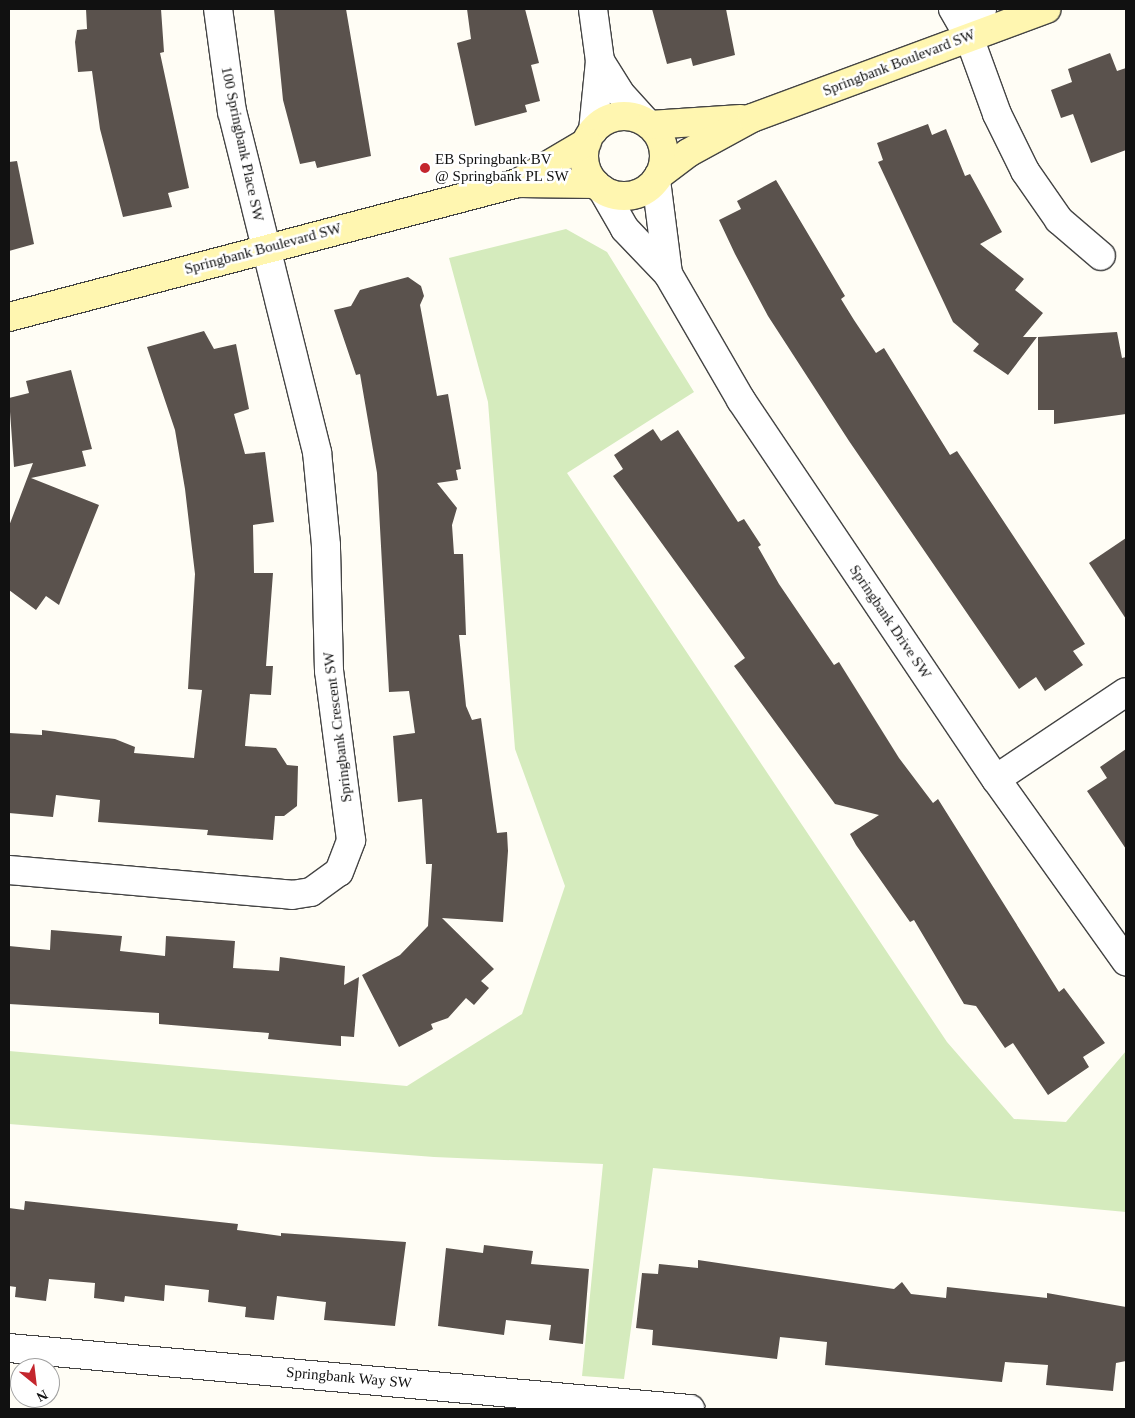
<!DOCTYPE html>
<style>
body{margin:0}
#map{position:relative;width:1135px;height:1418px;overflow:hidden;background:#fffdf5;font-family:Georgia,serif}
div>[style]{position:absolute}
.green>*{inset:0;background:#d5ebbd}
.building>*{inset:0;background:#5a524d}
.roads{filter:drop-shadow(1px 0 #444) drop-shadow(-1px 0 #444) drop-shadow(0 1px #444) drop-shadow(0 -1px #444)}
.street>*{height:28px;margin:-14px;padding:0 14px;transform-origin:14px;border-radius:14px;background:#fff}
.secondary>*{height:28px;margin:-14px;padding:0 14px;transform-origin:14px;border-radius:14px;background:#fff6b0}
.secondary>.ring{margin:-14px;padding:0;box-sizing:content-box;background:none;border:28px solid #fff6b0;border-radius:50%}
.dots>*{width:14px;height:14px;translate:-50% -50%;box-sizing:border-box;border:2px solid #fff;border-radius:50%}
span{translate:-50% -50%;white-space:nowrap;text-align:center;line-height:1.15;-webkit-text-stroke:5px #fff;paint-order:stroke}
.street-label{font-size:15px;color:#111}
.poi-label{font-size:15px;color:#111}
.left{translate:0 -50%;text-align:left}
.frame{position:absolute;inset:0;border:10px solid #111;pointer-events:none}
.north{position:absolute;left:10px;top:1358px;width:50px;height:50px;box-sizing:border-box;background:#fff;border:1px solid #a0a0a0;border-radius:50%;rotate:151deg;font-size:14px;font-weight:700;line-height:20px;text-align:center;color:#111}
.north::after{content:'';display:block;margin:auto;width:18px;height:22px;background:#c4262e;clip-path:polygon(50% 0,100% 100%,50% 72%,0 100%)}
</style>
<div id="map">
<div class="green">
<div style="clip-path:polygon(566px 229px,607px 252px,694px 392px,567px 473px,947px 1042px,1014px 1119px,1066px 1122px,1126px 1051px,1126px 1212px,653px 1168px,624px 1379px,582px 1376px,603px 1164px,434px 1157px,9px 1124px,9px 1051px,407px 1086px,522px 1014px,565px 886px,515px 749px,488px 402px,449px 258px)"></div>
</div>
<div class="building">
<div style="clip-path:polygon(86px 9px,161px 9px,164px 52px,160px 53px,189px 188px,168px 193px,172px 207px,123px 217px,100px 129px,92px 71px,78px 72px,75px 42px,77px 30px,87px 29px)"></div>
<div style="clip-path:polygon(274px 9px,346px 9px,371px 156px,317px 168px,315px 161px,300px 164px,283px 100px)"></div>
<div style="clip-path:polygon(467px 9px,525px 9px,539px 63px,531px 65px,540px 101px,525px 105px,527px 112px,475px 126px,457px 43px,471px 39px)"></div>
<div style="clip-path:polygon(652px 9px,726px 9px,735px 55px,693px 66px,691px 58px,667px 64px)"></div>
<div style="clip-path:polygon(1110px 53px,1117px 71px,1126px 68px,1126px 150px,1091px 163px,1073px 114px,1061px 118px,1051px 90px,1072px 82px,1068px 69px)"></div>
<div style="clip-path:polygon(928px 124px,932px 135px,946px 129px,965px 176px,970px 174px,1002px 232px,980px 244px,1024px 279px,1015px 290px,1043px 313px,1023px 337px,1037px 337px,1008px 375px,973px 351px,979px 344px,953px 322px,878px 162px,883px 160px,877px 143px)"></div>
<div style="clip-path:polygon(17px 161px,34px 244px,9px 251px,9px 162px)"></div>
<div style="clip-path:polygon(776px 180px,845px 296px,841px 299px,854px 320px,876px 353px,884px 348px,950px 455px,957px 451px,1085px 644px,1073px 651px,1083px 665px,1045px 691px,1036px 677px,1019px 689px,849px 441px,768px 316px,735px 254px,719px 220px,741px 209px,737px 201px)"></div>
<div style="clip-path:polygon(408px 277px,421px 286px,424px 296px,420px 305px,437px 396px,448px 394px,461px 469px,456px 470px,458px 480px,437px 483px,457px 508px,452px 525px,454px 554px,463px 554px,466px 635px,459px 635px,466px 706px,472px 720px,481px 718px,497px 833px,507px 832px,508px 851px,503px 922px,442px 918px,494px 969px,481px 981px,489px 988px,474px 1005px,466px 998px,448px 1018px,431px 1024px,433px 1029px,399px 1047px,362px 975px,400px 955px,428px 926px,432px 864px,426px 864px,422px 799px,398px 802px,393px 736px,415px 733px,409px 691px,389px 692px,377px 473px,360px 374px,356px 375px,334px 310px,351px 306px,360px 290px)"></div>
<div style="clip-path:polygon(204px 331px,214px 349px,236px 344px,249px 409px,234px 414px,245px 454px,265px 452px,274px 522px,253px 525px,254px 573px,273px 573px,266px 666px,273px 666px,271px 695px,250px 694px,245px 746px,276px 748px,287px 765px,298px 766px,297px 806px,284px 816px,275px 816px,273px 840px,207px 835px,208px 830px,98px 822px,100px 800px,56px 795px,53px 817px,9px 813px,9px 733px,42px 735px,42px 730px,115px 739px,135px 747px,134px 753px,194px 758px,202px 690px,188px 689px,195px 574px,185px 489px,175px 430px,147px 347px)"></div>
<div style="clip-path:polygon(1117px 332px,1122px 358px,1126px 357px,1126px 414px,1054px 424px,1054px 410px,1038px 410px,1038px 337px)"></div>
<div style="clip-path:polygon(71px 370px,92px 449px,82px 451px,86px 466px,31px 478px,99px 505px,59px 605px,46px 596px,36px 610px,9px 590px,9px 526px,33px 463px,14px 467px,9px 398px,29px 393px,26px 381px)"></div>
<div style="clip-path:polygon(653px 429px,661px 441px,678px 430px,738px 522px,744px 519px,761px 545px,758px 547px,779px 584px,834px 665px,839px 662px,899px 758px,933px 803px,938px 799px,1059px 992px,1064px 988px,1105px 1043px,1083px 1057px,1089px 1067px,1048px 1095px,1013px 1043px,1005px 1048px,976px 1006px,964px 1004px,914px 920px,910px 922px,856px 845px,850px 834px,879px 815px,835px 804px,734px 666px,745px 658px,613px 476px,623px 469px,614px 455px)"></div>
<div style="clip-path:polygon(1126px 538px,1126px 619px,1089px 563px)"></div>
<div style="clip-path:polygon(1126px 749px,1126px 849px,1087px 791px,1107px 778px,1100px 767px)"></div>
<div style="clip-path:polygon(51px 930px,122px 936px,120px 951px,165px 956px,166px 936px,235px 941px,233px 968px,279px 971px,280px 957px,345px 966px,344px 985px,359px 977px,354px 1037px,341px 1036px,341px 1046px,319px 1044px,268px 1039px,269px 1033px,159px 1024px,159px 1013px,9px 1004px,9px 946px,50px 950px)"></div>
<div style="clip-path:polygon(25px 1201px,238px 1224px,237px 1230px,281px 1236px,281px 1233px,406px 1242px,395px 1326px,324px 1320px,326px 1302px,277px 1296px,274px 1320px,245px 1317px,246px 1307px,208px 1302px,209px 1290px,165px 1285px,164px 1301px,125px 1296px,124px 1302px,94px 1298px,95px 1283px,49px 1279px,46px 1301px,15px 1297px,16px 1287px,9px 1286px,9px 1208px,24px 1210px)"></div>
<div style="clip-path:polygon(484px 1245px,533px 1251px,531px 1264px,589px 1269px,583px 1344px,549px 1340px,551px 1325px,506px 1320px,504px 1335px,438px 1326px,446px 1248px,483px 1253px)"></div>
<div style="clip-path:polygon(698px 1260px,894px 1289px,902px 1282px,911px 1294px,946px 1298px,947px 1287px,1047px 1298px,1047px 1293px,1126px 1307px,1126px 1361px,1116px 1363px,1113px 1391px,1046px 1385px,1048px 1365px,1005px 1362px,1002px 1382px,825px 1365px,827px 1342px,780px 1337px,777px 1359px,652px 1345px,653px 1330px,636px 1328px,642px 1273px,658px 1274px,659px 1264px,698px 1268px)"></div>
</div>
<div class="roads">
<div class="street">
<div style="left:953px;top:9px;width:32px;rotate:60deg"></div>
<div style="left:969px;top:37px;width:31px;rotate:-65deg"></div>
<div style="left:969px;top:37px;width:82px;rotate:70deg"></div>
<div style="left:997px;top:114px;width:64px;rotate:63.8deg"></div>
<div style="left:1025px;top:171px;width:60px;rotate:55.2deg"></div>
<div style="left:1059px;top:220px;width:55px;rotate:40.6deg"></div>
<div style="left:600px;top:61px;width:36px;rotate:58deg"></div>
<div style="left:619px;top:92px;width:40px;rotate:48deg"></div>
<div style="left:593px;top:131px;width:70px;rotate:-84.3deg"></div>
<div style="left:600px;top:61px;width:52px;rotate:-97.7deg"></div>
<div style="left:656px;top:180px;width:95px;rotate:82.7deg"></div>
<div style="left:602px;top:189px;width:46px;rotate:60.1deg"></div>
<div style="left:625px;top:229px;width:62px;rotate:46.3deg"></div>
<div style="left:668px;top:274px;width:146px;rotate:59.9deg"></div>
<div style="left:741px;top:400px;width:457px;rotate:56.1deg"></div>
<div style="left:996px;top:779px;width:224px;rotate:54.5deg"></div>
<div style="left:996px;top:779px;width:156px;rotate:-33.8deg"></div>
<div style="left:9px;top:870px;width:284px;rotate:5deg"></div>
<div style="left:292px;top:895px;width:19px;rotate:-9deg"></div>
<div style="left:311px;top:892px;width:34px;rotate:-36deg"></div>
<div style="left:339px;top:872px;width:34px;rotate:-69deg"></div>
<div style="left:351px;top:840px;width:170px;rotate:-97.4deg"></div>
<div style="left:329px;top:671px;width:126px;rotate:-91.4deg"></div>
<div style="left:326px;top:545px;width:93px;rotate:-95.5deg"></div>
<div style="left:317px;top:452px;width:350px;rotate:-104deg"></div>
<div style="left:232px;top:112px;width:104px;rotate:-97.7deg"></div>
<div style="left:9px;top:1348px;width:684px;rotate:5.12deg"></div>
</div>
<div class="secondary">
<div class="ring" style="left:584px;top:116px;width:52px;height:52px"></div>
<div style="left:650px;top:125px;width:91px;rotate:-3.8deg"></div>
<div style="left:659px;top:175px;width:36px;rotate:-37deg"></div>
<div style="left:688px;top:153px;width:73px;rotate:-28.7deg"></div>
<div style="left:752px;top:118px;width:314px;rotate:-20.3deg"></div>
<div style="left:520px;top:183px;width:76px;rotate:0.8deg"></div>
<div style="left:9px;top:317px;width:526px;rotate:-14.75deg"></div>
<div style="left:518px;top:183px;width:80px;rotate:-30.7deg"></div>
</div>
</div>
<div class="dots">
<div style="left:425px;top:168px;background:#c4262e"></div>
</div>
<div class="street-label">
<span style="left:899px;top:63px;rotate:-21deg">Springbank Boulevard SW</span>
<span style="left:242px;top:144px;rotate:78deg">100 Springbank Place SW</span>
<span style="left:263px;top:249px;rotate:-15deg">Springbank Boulevard SW</span>
<span style="left:890px;top:622px;rotate:56deg">Springbank Drive SW</span>
<span style="left:338px;top:727px;rotate:-97deg">Springbank Crescent SW</span>
<span style="left:349px;top:1378px;rotate:5deg">Springbank Way SW</span>
</div>
<div class="poi-label">
<span class="left" style="left:435px;top:168px">EB Springbank BV<br>@ Springbank PL SW</span>
</div>
<div class="frame"></div>
<div class="north">N</div>
</div>
